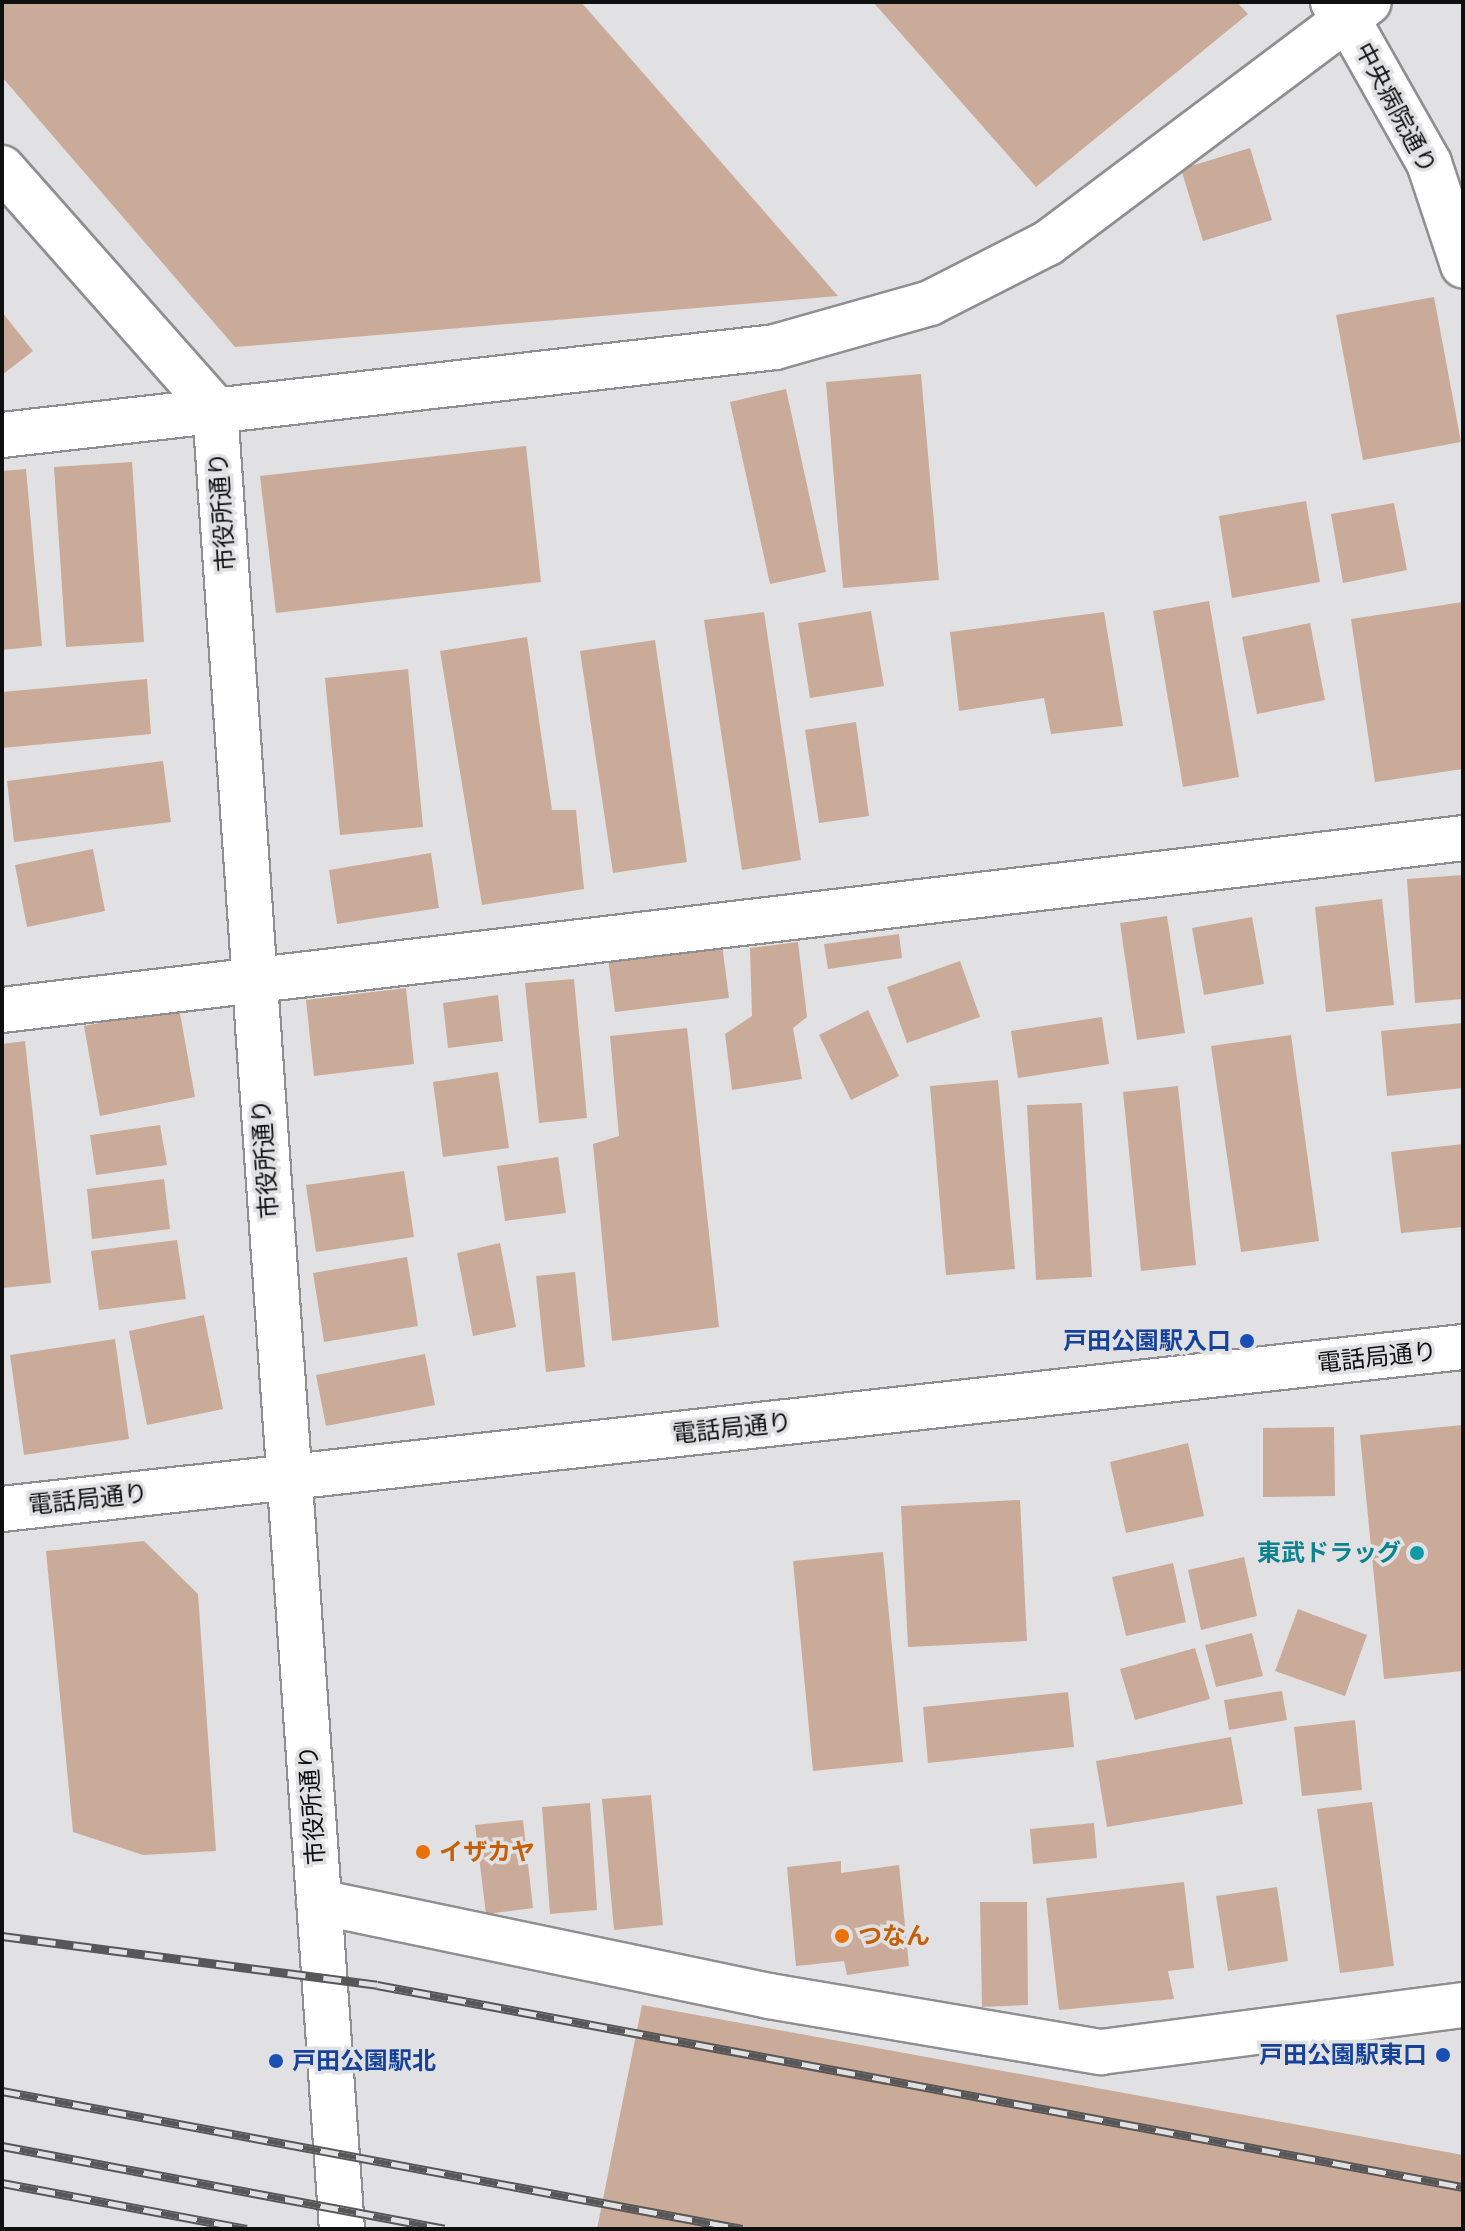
<!DOCTYPE html>
<meta charset="utf-8">
<style>
body{margin:0}
#map{position:relative;width:1465px;height:2231px;overflow:hidden;background:#e1e1e3;font-family:"Public Sans","Noto Sans JP",sans-serif}
div>[style]{position:absolute}
.building>*{inset:0;background:#caab9a}
.roads{filter:drop-shadow(2px 0 #8f8f91) drop-shadow(-2px 0 #8f8f91) drop-shadow(0 2px #8f8f91) drop-shadow(0 -2px #8f8f91)}
.minor>*{height:44px;margin:-22px;padding:0 22px;transform-origin:22px;border-radius:22px;background:#fff}
.rail>*{height:9px;margin-top:-4.5px;transform-origin:0;background:repeating-linear-gradient(90deg,#e1e1e3 0 18px,#575758 0 36px);box-sizing:border-box;border-block:2px solid #575758}
.dots>*{width:22px;height:22px;translate:-50% -50%;box-sizing:border-box;border:4px solid #e1e1e3;border-radius:50%}
span{translate:-50% -50%;white-space:nowrap;text-align:center;line-height:1.15;-webkit-text-stroke:7px #e1e1e3;paint-order:stroke}
.street-label{font-size:24px;color:#0e0f0f}
.transit-label{font-size:24px;color:#164399;font-weight:700}
.right{translate:-100% -50%;text-align:right}
.left{translate:0 -50%;text-align:left}
.culture-label{font-size:24px;color:#0d838f;font-weight:700}
.food-label{font-size:24px;color:#c56008;font-weight:700}
.frame{position:absolute;inset:0;border:4px solid #0e0f0f;pointer-events:none}
</style>
<div id="map">
<div class="building">
<div style="clip-path:polygon(2px 2px,581px 2px,838px 296px,235px 347px,2px 77px)"></div>
<div style="clip-path:polygon(873px 2px,1237px 2px,1248px 14px,1036px 187px)"></div>
<div style="clip-path:polygon(1250px 148px,1272px 220px,1203px 241px,1181px 169px)"></div>
<div style="clip-path:polygon(1434px 297px,1461px 442px,1363px 460px,1336px 315px)"></div>
<div style="clip-path:polygon(2px 312px,33px 351px,2px 375px)"></div>
<div style="clip-path:polygon(921px 374px,939px 580px,843px 588px,826px 382px)"></div>
<div style="clip-path:polygon(786px 389px,826px 572px,770px 584px,730px 402px)"></div>
<div style="clip-path:polygon(526px 446px,541px 582px,276px 613px,260px 476px)"></div>
<div style="clip-path:polygon(132px 462px,144px 642px,66px 647px,54px 467px)"></div>
<div style="clip-path:polygon(26px 469px,42px 646px,2px 650px,2px 471px)"></div>
<div style="clip-path:polygon(1306px 501px,1320px 582px,1232px 598px,1219px 516px)"></div>
<div style="clip-path:polygon(1394px 503px,1407px 570px,1343px 583px,1331px 514px)"></div>
<div style="clip-path:polygon(1209px 601px,1239px 777px,1183px 787px,1153px 611px)"></div>
<div style="clip-path:polygon(1463px 602px,1463px 769px,1375px 782px,1351px 619px)"></div>
<div style="clip-path:polygon(871px 611px,884px 686px,810px 698px,798px 623px)"></div>
<div style="clip-path:polygon(764px 612px,801px 860px,742px 870px,704px 620px)"></div>
<div style="clip-path:polygon(1104px 612px,1123px 726px,1051px 734px,1044px 698px,959px 711px,950px 632px)"></div>
<div style="clip-path:polygon(1310px 623px,1325px 700px,1257px 714px,1242px 637px)"></div>
<div style="clip-path:polygon(527px 637px,552px 810px,576px 810px,584px 889px,482px 905px,440px 651px)"></div>
<div style="clip-path:polygon(655px 640px,687px 862px,613px 873px,580px 651px)"></div>
<div style="clip-path:polygon(408px 669px,423px 827px,340px 835px,325px 678px)"></div>
<div style="clip-path:polygon(147px 679px,151px 734px,2px 748px,2px 692px)"></div>
<div style="clip-path:polygon(856px 722px,869px 816px,819px 823px,805px 730px)"></div>
<div style="clip-path:polygon(163px 761px,171px 822px,14px 842px,7px 781px)"></div>
<div style="clip-path:polygon(93px 849px,105px 911px,27px 927px,15px 865px)"></div>
<div style="clip-path:polygon(431px 853px,439px 908px,337px 924px,329px 870px)"></div>
<div style="clip-path:polygon(1463px 875px,1463px 999px,1415px 1003px,1407px 879px)"></div>
<div style="clip-path:polygon(1382px 899px,1394px 1005px,1326px 1012px,1315px 907px)"></div>
<div style="clip-path:polygon(1167px 916px,1185px 1033px,1137px 1040px,1120px 923px)"></div>
<div style="clip-path:polygon(1252px 917px,1264px 984px,1204px 995px,1192px 928px)"></div>
<div style="clip-path:polygon(899px 934px,902px 958px,828px 969px,824px 944px)"></div>
<div style="clip-path:polygon(798px 942px,807px 1017px,793px 1028px,802px 1079px,732px 1090px,725px 1034px,752px 1016px,750px 948px)"></div>
<div style="clip-path:polygon(722px 944px,729px 998px,615px 1012px,608px 958px)"></div>
<div style="clip-path:polygon(960px 961px,980px 1017px,907px 1043px,887px 987px)"></div>
<div style="clip-path:polygon(574px 979px,587px 1118px,539px 1123px,525px 983px)"></div>
<div style="clip-path:polygon(406px 988px,414px 1064px,314px 1076px,306px 1000px)"></div>
<div style="clip-path:polygon(498px 995px,503px 1041px,448px 1048px,443px 1003px)"></div>
<div style="clip-path:polygon(179px 1008px,195px 1097px,100px 1116px,84px 1026px)"></div>
<div style="clip-path:polygon(868px 1010px,899px 1076px,851px 1100px,819px 1035px)"></div>
<div style="clip-path:polygon(1102px 1017px,1109px 1064px,1018px 1078px,1011px 1031px)"></div>
<div style="clip-path:polygon(1463px 1023px,1463px 1088px,1387px 1096px,1381px 1031px)"></div>
<div style="clip-path:polygon(687px 1028px,719px 1327px,612px 1341px,593px 1144px,619px 1136px,610px 1036px)"></div>
<div style="clip-path:polygon(1291px 1035px,1319px 1241px,1241px 1252px,1211px 1046px)"></div>
<div style="clip-path:polygon(25px 1041px,51px 1283px,2px 1288px,2px 1044px)"></div>
<div style="clip-path:polygon(498px 1072px,509px 1148px,443px 1157px,433px 1082px)"></div>
<div style="clip-path:polygon(998px 1080px,1015px 1269px,946px 1275px,930px 1086px)"></div>
<div style="clip-path:polygon(1178px 1086px,1196px 1265px,1141px 1271px,1123px 1092px)"></div>
<div style="clip-path:polygon(1082px 1103px,1092px 1277px,1036px 1280px,1027px 1105px)"></div>
<div style="clip-path:polygon(160px 1125px,167px 1165px,96px 1175px,90px 1135px)"></div>
<div style="clip-path:polygon(1463px 1144px,1463px 1227px,1401px 1233px,1391px 1152px)"></div>
<div style="clip-path:polygon(558px 1157px,566px 1213px,505px 1221px,497px 1166px)"></div>
<div style="clip-path:polygon(404px 1171px,414px 1237px,316px 1252px,306px 1185px)"></div>
<div style="clip-path:polygon(164px 1179px,170px 1229px,92px 1239px,87px 1189px)"></div>
<div style="clip-path:polygon(177px 1240px,186px 1299px,99px 1310px,91px 1251px)"></div>
<div style="clip-path:polygon(500px 1243px,516px 1327px,473px 1336px,457px 1253px)"></div>
<div style="clip-path:polygon(407px 1257px,418px 1326px,324px 1342px,313px 1273px)"></div>
<div style="clip-path:polygon(575px 1272px,585px 1367px,546px 1372px,536px 1276px)"></div>
<div style="clip-path:polygon(204px 1315px,223px 1409px,147px 1425px,129px 1331px)"></div>
<div style="clip-path:polygon(115px 1339px,129px 1439px,24px 1455px,10px 1355px)"></div>
<div style="clip-path:polygon(425px 1354px,435px 1405px,326px 1426px,316px 1375px)"></div>
<div style="clip-path:polygon(1463px 1425px,1463px 1671px,1384px 1679px,1360px 1435px)"></div>
<div style="clip-path:polygon(1334px 1427px,1335px 1496px,1263px 1497px,1263px 1428px)"></div>
<div style="clip-path:polygon(1188px 1443px,1204px 1516px,1126px 1533px,1110px 1462px)"></div>
<div style="clip-path:polygon(1020px 1500px,1027px 1641px,908px 1647px,901px 1506px)"></div>
<div style="clip-path:polygon(144px 1541px,198px 1594px,216px 1851px,143px 1855px,73px 1832px,46px 1551px)"></div>
<div style="clip-path:polygon(883px 1552px,903px 1762px,813px 1771px,793px 1561px)"></div>
<div style="clip-path:polygon(1244px 1557px,1257px 1616px,1201px 1630px,1188px 1570px)"></div>
<div style="clip-path:polygon(1173px 1563px,1186px 1622px,1126px 1636px,1112px 1577px)"></div>
<div style="clip-path:polygon(1298px 1609px,1367px 1635px,1345px 1696px,1275px 1671px)"></div>
<div style="clip-path:polygon(1252px 1633px,1263px 1676px,1216px 1687px,1205px 1645px)"></div>
<div style="clip-path:polygon(1195px 1648px,1210px 1699px,1135px 1720px,1120px 1669px)"></div>
<div style="clip-path:polygon(1282px 1691px,1287px 1720px,1229px 1730px,1224px 1700px)"></div>
<div style="clip-path:polygon(1068px 1692px,1074px 1747px,928px 1763px,923px 1707px)"></div>
<div style="clip-path:polygon(1355px 1720px,1362px 1790px,1302px 1796px,1294px 1727px)"></div>
<div style="clip-path:polygon(1231px 1737px,1243px 1804px,1107px 1827px,1096px 1761px)"></div>
<div style="clip-path:polygon(651px 1795px,663px 1925px,614px 1930px,602px 1799px)"></div>
<div style="clip-path:polygon(1372px 1802px,1394px 1966px,1340px 1973px,1317px 1809px)"></div>
<div style="clip-path:polygon(590px 1803px,597px 1910px,550px 1914px,542px 1807px)"></div>
<div style="clip-path:polygon(523px 1820px,533px 1908px,486px 1914px,475px 1825px)"></div>
<div style="clip-path:polygon(1094px 1823px,1097px 1858px,1033px 1864px,1030px 1829px)"></div>
<div style="clip-path:polygon(841px 1861px,841px 1873px,899px 1865px,909px 1966px,847px 1975px,844px 1961px,796px 1966px,787px 1867px)"></div>
<div style="clip-path:polygon(1184px 1882px,1194px 1968px,1168px 1971px,1174px 1999px,1059px 2010px,1046px 1898px)"></div>
<div style="clip-path:polygon(1277px 1887px,1288px 1961px,1228px 1971px,1216px 1896px)"></div>
<div style="clip-path:polygon(980px 1902px,1027px 1902px,1028px 2005px,982px 2007px)"></div>
<div style="clip-path:polygon(642px 2005px,1463px 2155px,1463px 2229px,597px 2229px)"></div>
</div>
<div class="roads">
<div class="minor">
<div style="left:1333px;top:2px;width:21px;rotate:49deg"></div>
<div style="left:1347px;top:18px;width:167px;rotate:60.5deg"></div>
<div style="left:1429px;top:163px;width:108px;rotate:71.6deg"></div>
<div style="left:2px;top:168px;width:322px;rotate:48.5deg"></div>
<div style="left:215px;top:409px;width:1824px;rotate:86.01deg"></div>
<div style="left:2px;top:435px;width:778px;rotate:-6.49deg"></div>
<div style="left:775px;top:347px;width:161px;rotate:-15.8deg"></div>
<div style="left:930px;top:303px;width:132px;rotate:-27deg"></div>
<div style="left:1048px;top:243px;width:401px;rotate:-36.9deg"></div>
<div style="left:2px;top:1010px;width:1471px;rotate:-6.71deg"></div>
<div style="left:2px;top:1509px;width:1470px;rotate:-6.33deg"></div>
<div style="left:319px;top:1902px;width:460px;rotate:11.8deg"></div>
<div style="left:769px;top:1996px;width:337px;rotate:9.6deg"></div>
<div style="left:1101px;top:2052px;width:365px;rotate:-7.4deg"></div>
</div>
</div>
<div class="rail">
<div style="left:2px;top:1936px;width:378px;rotate:7.4deg"></div>
<div style="left:377px;top:1985px;width:1105px;rotate:10.54deg"></div>
<div style="left:2px;top:2091px;width:753px;rotate:10.56deg"></div>
<div style="left:2px;top:2146px;width:450px;rotate:10.6deg"></div>
<div style="left:2px;top:2183px;width:249px;rotate:10.6deg"></div>
</div>
<div class="dots">
<div style="left:1247px;top:1341px;background:#1a4fb4"></div>
<div style="left:1417px;top:1553px;background:#0f9aa8"></div>
<div style="left:423px;top:1852px;background:#e8710a"></div>
<div style="left:842px;top:1936px;background:#e8710a"></div>
<div style="left:1443px;top:2055px;background:#1a4fb4"></div>
<div style="left:276px;top:2061px;background:#1a4fb4"></div>
</div>
<div class="street-label">
<span style="left:1396px;top:108px;rotate:62deg">中央病院通り</span>
<span style="left:222px;top:512px;rotate:-94deg">市役所通り</span>
<span style="left:265px;top:1159px;rotate:-94deg">市役所通り</span>
<span style="left:1377px;top:1357px;rotate:-6deg">電話局通り</span>
<span style="left:732px;top:1428px;rotate:-6deg">電話局通り</span>
<span style="left:88px;top:1499px;rotate:-6deg">電話局通り</span>
<span style="left:312px;top:1805px;rotate:-94deg">市役所通り</span>
</div>
<div class="transit-label">
<span class="right" style="left:1231px;top:1341px">戸田公園駅入口</span>
<span class="right" style="left:1427px;top:2055px">戸田公園駅東口</span>
<span class="left" style="left:292px;top:2061px">戸田公園駅北</span>
</div>
<div class="culture-label">
<span class="right" style="left:1401px;top:1553px">東武ドラッグ</span>
</div>
<div class="food-label">
<span class="left" style="left:439px;top:1852px">イザカヤ</span>
<span class="left" style="left:858px;top:1936px">つなん</span>
</div>
<div class="frame"></div>
</div>
